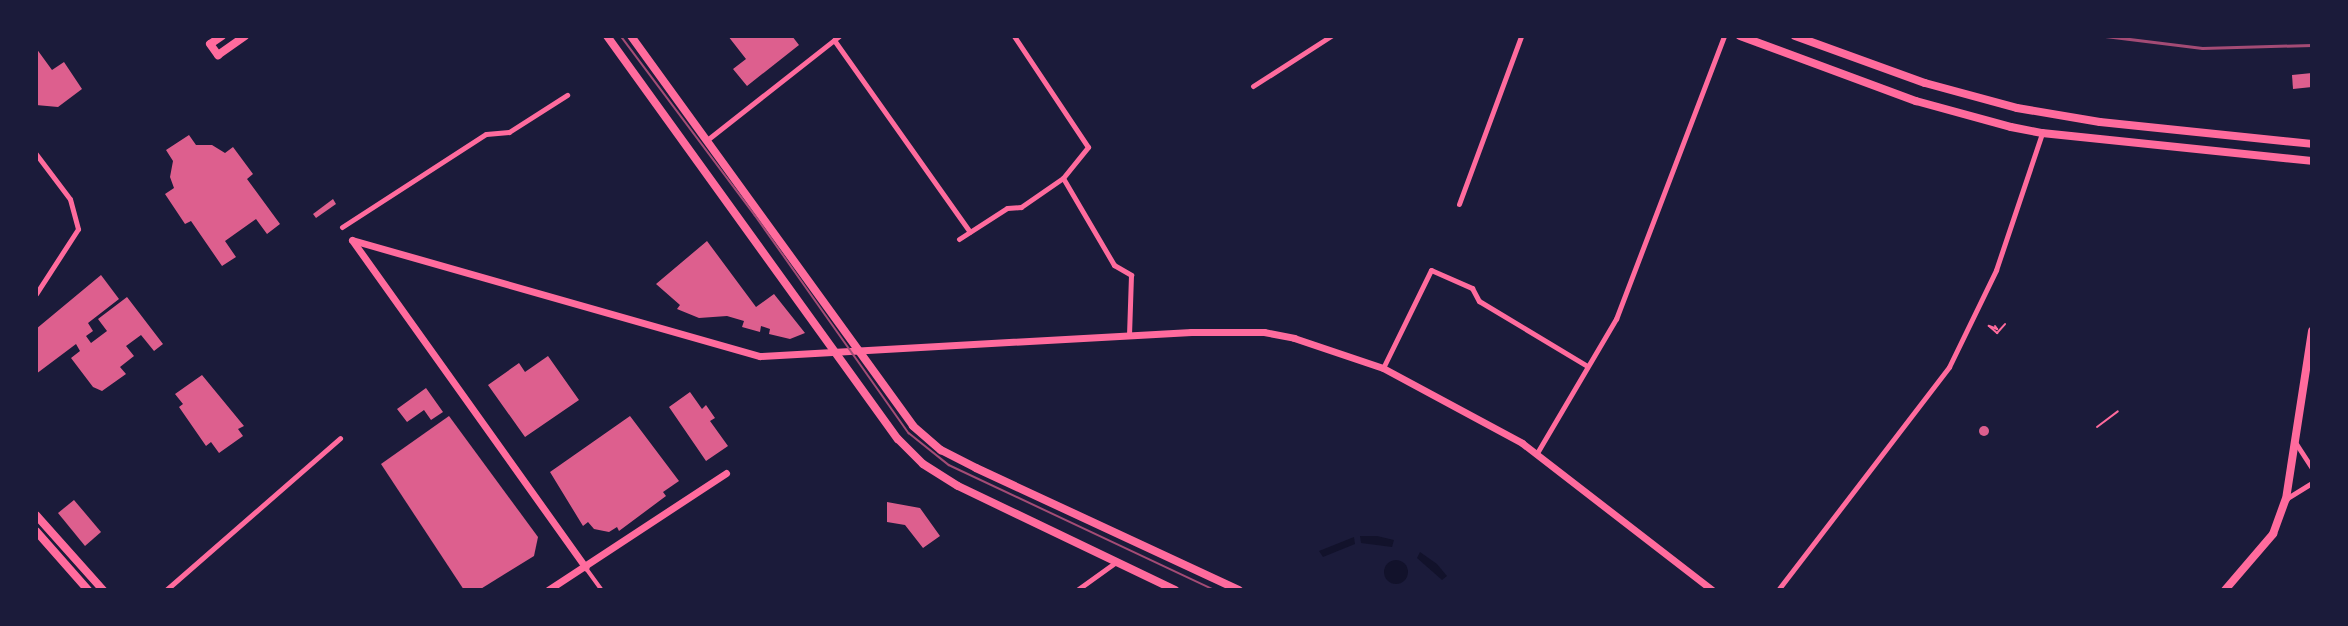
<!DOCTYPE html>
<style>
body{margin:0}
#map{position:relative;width:2348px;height:626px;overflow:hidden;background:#1b1b3a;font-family:"Work Sans",sans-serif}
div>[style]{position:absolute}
.water>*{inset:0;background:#12122b}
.round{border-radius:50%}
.building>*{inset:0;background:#dd5f8e}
.path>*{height:2px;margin:-1px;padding:0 1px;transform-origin:1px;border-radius:1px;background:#ff6b9d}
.pedestrian>*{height:4px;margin:-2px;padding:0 2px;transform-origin:2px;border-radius:2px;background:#ff6b9d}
.minor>*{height:5px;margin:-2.5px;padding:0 2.5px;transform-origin:2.5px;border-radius:2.5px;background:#ff6b9d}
.tertiary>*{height:7px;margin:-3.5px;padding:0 3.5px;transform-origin:3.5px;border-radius:3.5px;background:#ff6b9d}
.secondary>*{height:8px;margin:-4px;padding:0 4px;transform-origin:4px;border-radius:4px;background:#ff6b9d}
.primary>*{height:8px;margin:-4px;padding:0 4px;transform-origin:4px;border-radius:4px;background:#ff6b9d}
.tram>*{height:1.5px;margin:-0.75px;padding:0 0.75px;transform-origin:0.75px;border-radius:0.75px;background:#a44b75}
.rail>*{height:3px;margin:-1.5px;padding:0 1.5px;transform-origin:1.5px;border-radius:1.5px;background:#a44b75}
span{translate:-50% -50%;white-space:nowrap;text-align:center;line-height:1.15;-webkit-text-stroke:4.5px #1b1b3a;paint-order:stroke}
.frame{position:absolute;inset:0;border:38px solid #1b1b3a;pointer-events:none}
</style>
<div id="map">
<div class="water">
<div style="clip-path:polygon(1360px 536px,1377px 536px,1394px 540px,1392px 547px,1361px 543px)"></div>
<div style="clip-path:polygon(1354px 537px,1355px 544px,1323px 557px,1319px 551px)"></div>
<div style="clip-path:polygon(1420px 552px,1437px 564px,1447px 576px,1442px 580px,1417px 558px)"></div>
<div class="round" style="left:1384px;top:560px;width:24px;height:24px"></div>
</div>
<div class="building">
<div style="clip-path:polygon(728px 36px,792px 36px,799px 45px,747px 86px,733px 69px,746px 59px)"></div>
<div style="clip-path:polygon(36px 48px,52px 70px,64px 62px,82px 89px,58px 107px,36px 105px)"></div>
<div style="clip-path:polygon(2312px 73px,2312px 87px,2293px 89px,2292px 75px)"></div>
<div style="clip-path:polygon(189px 135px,196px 145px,212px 145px,225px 153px,233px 147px,253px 174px,247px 179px,280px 224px,267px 234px,256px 219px,225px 241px,236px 257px,222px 266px,191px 221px,185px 224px,165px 194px,174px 188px,170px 177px,173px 161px,166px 150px)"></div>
<div style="clip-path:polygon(333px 199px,336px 204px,316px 218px,313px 214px)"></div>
<div style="clip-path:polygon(707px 241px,756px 307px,774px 294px,805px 333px,790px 339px,769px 334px,770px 329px,761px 326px,760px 332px,742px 327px,744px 321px,727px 316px,699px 318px,677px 309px,680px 305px,656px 284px)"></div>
<div style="clip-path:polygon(101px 275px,119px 299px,88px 323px,93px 331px,86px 336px,91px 343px,107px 331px,98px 319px,127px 297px,163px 344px,154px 351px,141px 335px,126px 346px,134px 356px,120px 367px,126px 374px,102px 391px,93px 387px,71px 358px,80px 351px,76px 344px,36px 374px,36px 329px)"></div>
<div style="clip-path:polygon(548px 356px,579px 400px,525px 437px,488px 385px,519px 363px,525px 372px)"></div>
<div style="clip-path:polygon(202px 375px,244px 426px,238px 429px,243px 436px,219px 453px,211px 442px,206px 446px,179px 407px,183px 404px,175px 394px)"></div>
<div style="clip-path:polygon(426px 388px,443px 412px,431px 420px,424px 410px,407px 422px,397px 409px)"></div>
<div style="clip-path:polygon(690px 392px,702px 409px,706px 405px,715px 418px,710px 421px,728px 446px,706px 461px,669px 407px)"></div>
<div style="clip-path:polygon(449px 416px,538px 537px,534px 556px,479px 590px,464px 590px,381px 464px)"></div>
<div style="clip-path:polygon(630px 416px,679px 481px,663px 492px,666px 496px,619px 531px,617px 527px,609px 532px,594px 529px,588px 522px,583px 526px,550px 472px)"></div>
<div class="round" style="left:1979px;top:426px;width:10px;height:10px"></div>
<div style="clip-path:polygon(74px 500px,101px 532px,85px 546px,58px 513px)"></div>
<div style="clip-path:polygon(887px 502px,920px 508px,940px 536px,923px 548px,905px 525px,887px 522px)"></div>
</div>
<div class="path">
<div style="left:1995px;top:326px;width:4px;rotate:56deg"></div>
<div style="left:1997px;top:329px;width:9px;rotate:-159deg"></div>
<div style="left:1989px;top:326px;width:11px;rotate:41deg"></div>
<div style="left:1997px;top:333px;width:12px;rotate:-48deg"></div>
<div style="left:2097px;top:427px;width:26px;rotate:-37deg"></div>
</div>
<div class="pedestrian">
<div style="left:585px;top:567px;width:29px;rotate:54deg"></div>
</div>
<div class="minor">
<div style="left:834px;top:40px;width:235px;rotate:54.7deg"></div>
<div style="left:1253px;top:86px;width:93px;rotate:-32.7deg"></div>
<div style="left:707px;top:140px;width:168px;rotate:-38.2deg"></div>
<div style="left:36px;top:154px;width:56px;rotate:52.9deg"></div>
<div style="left:70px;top:199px;width:31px;rotate:75deg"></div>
<div style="left:78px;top:229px;width:77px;rotate:122.9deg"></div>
<div style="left:1063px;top:178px;width:101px;rotate:59.6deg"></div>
<div style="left:1114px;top:265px;width:20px;rotate:30deg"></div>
<div style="left:1131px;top:275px;width:60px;rotate:91.9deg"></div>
<div style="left:1459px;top:204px;width:179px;rotate:-69.7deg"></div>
<div style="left:342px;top:227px;width:171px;rotate:-32.9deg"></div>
<div style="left:486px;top:134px;width:23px;rotate:-5deg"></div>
<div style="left:509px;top:132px;width:69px;rotate:-32.5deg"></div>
<div style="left:959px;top:239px;width:57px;rotate:-32.9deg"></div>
<div style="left:1007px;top:208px;width:14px;rotate:-4deg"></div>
<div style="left:1021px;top:207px;width:51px;rotate:-34.6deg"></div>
<div style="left:1063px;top:178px;width:40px;rotate:-51deg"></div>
<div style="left:1088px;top:147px;width:133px;rotate:-123.7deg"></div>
<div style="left:1383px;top:368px;width:109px;rotate:-63.9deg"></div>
<div style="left:1431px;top:270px;width:45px;rotate:23.7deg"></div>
<div style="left:1472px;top:288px;width:15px;rotate:62deg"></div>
<div style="left:1479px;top:301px;width:126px;rotate:31deg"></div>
<div style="left:2295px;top:442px;width:31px;rotate:57deg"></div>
<div style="left:1537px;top:453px;width:156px;rotate:-59.5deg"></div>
<div style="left:1616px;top:319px;width:303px;rotate:-69.1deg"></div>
<div style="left:2286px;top:499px;width:31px;rotate:-32deg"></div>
<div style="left:166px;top:590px;width:231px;rotate:-41.1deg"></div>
<div style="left:1077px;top:590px;width:48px;rotate:-35.7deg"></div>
<div style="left:1778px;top:590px;width:281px;rotate:-52.5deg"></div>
<div style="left:1949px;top:367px;width:108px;rotate:-64.1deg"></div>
<div style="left:1996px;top:270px;width:145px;rotate:-71.4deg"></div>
</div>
<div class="tertiary">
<div style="left:352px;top:240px;width:424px;rotate:15.9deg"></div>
<div style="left:760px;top:356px;width:432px;rotate:-3.2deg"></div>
<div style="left:1191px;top:332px;width:73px"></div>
<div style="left:1264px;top:332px;width:31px;rotate:11deg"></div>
<div style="left:1294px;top:338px;width:94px;rotate:18.6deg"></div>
<div style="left:1383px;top:368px;width:158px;rotate:28.3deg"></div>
<div style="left:1522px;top:443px;width:240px;rotate:37.7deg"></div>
<div style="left:352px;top:240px;width:402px;rotate:54.5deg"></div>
<div style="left:548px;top:590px;width:213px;rotate:-33.3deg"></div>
</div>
<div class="secondary">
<div style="left:222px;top:36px;width:14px;rotate:146deg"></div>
<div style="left:210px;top:44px;width:14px;rotate:54deg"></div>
<div style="left:218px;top:55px;width:33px;rotate:-35deg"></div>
<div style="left:36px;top:515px;width:101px;rotate:48.2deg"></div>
<div style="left:36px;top:531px;width:79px;rotate:48.6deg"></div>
</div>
<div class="primary">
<div style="left:607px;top:36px;width:497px;rotate:54.2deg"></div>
<div style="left:898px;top:439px;width:35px;rotate:45deg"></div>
<div style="left:923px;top:464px;width:41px;rotate:32.2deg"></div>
<div style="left:958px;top:486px;width:241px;rotate:25.6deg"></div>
<div style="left:631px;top:36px;width:481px;rotate:54.1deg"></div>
<div style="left:913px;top:426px;width:37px;rotate:41deg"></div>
<div style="left:941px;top:450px;width:39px;rotate:27deg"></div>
<div style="left:976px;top:468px;width:290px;rotate:24.9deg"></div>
<div style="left:1740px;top:36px;width:188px;rotate:20.3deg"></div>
<div style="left:1916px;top:101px;width:98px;rotate:15.3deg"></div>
<div style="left:2011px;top:127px;width:32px;rotate:11deg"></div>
<div style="left:2042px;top:133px;width:271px;rotate:5.9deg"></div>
<div style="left:1795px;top:36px;width:138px;rotate:19.9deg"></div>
<div style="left:1925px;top:83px;width:95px;rotate:15.2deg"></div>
<div style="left:2017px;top:108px;width:84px;rotate:9.6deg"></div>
<div style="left:2100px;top:122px;width:213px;rotate:5.9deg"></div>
<div style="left:2225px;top:590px;width:74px;rotate:-49.4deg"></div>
<div style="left:2273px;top:534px;width:37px;rotate:-70deg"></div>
<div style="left:2286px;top:499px;width:170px;rotate:-81.2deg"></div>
</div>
<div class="tram">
<div style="left:621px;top:36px;width:224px;rotate:53.2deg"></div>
<div style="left:755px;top:215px;width:267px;rotate:54.8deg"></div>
<div style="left:909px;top:433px;width:51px;rotate:38.7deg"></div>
<div style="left:949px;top:465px;width:294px;rotate:25.2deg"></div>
</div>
<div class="rail">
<div style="left:2105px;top:36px;width:98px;rotate:7.1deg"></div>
<div style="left:2202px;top:48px;width:110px;rotate:-1.6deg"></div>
</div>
<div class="frame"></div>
</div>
